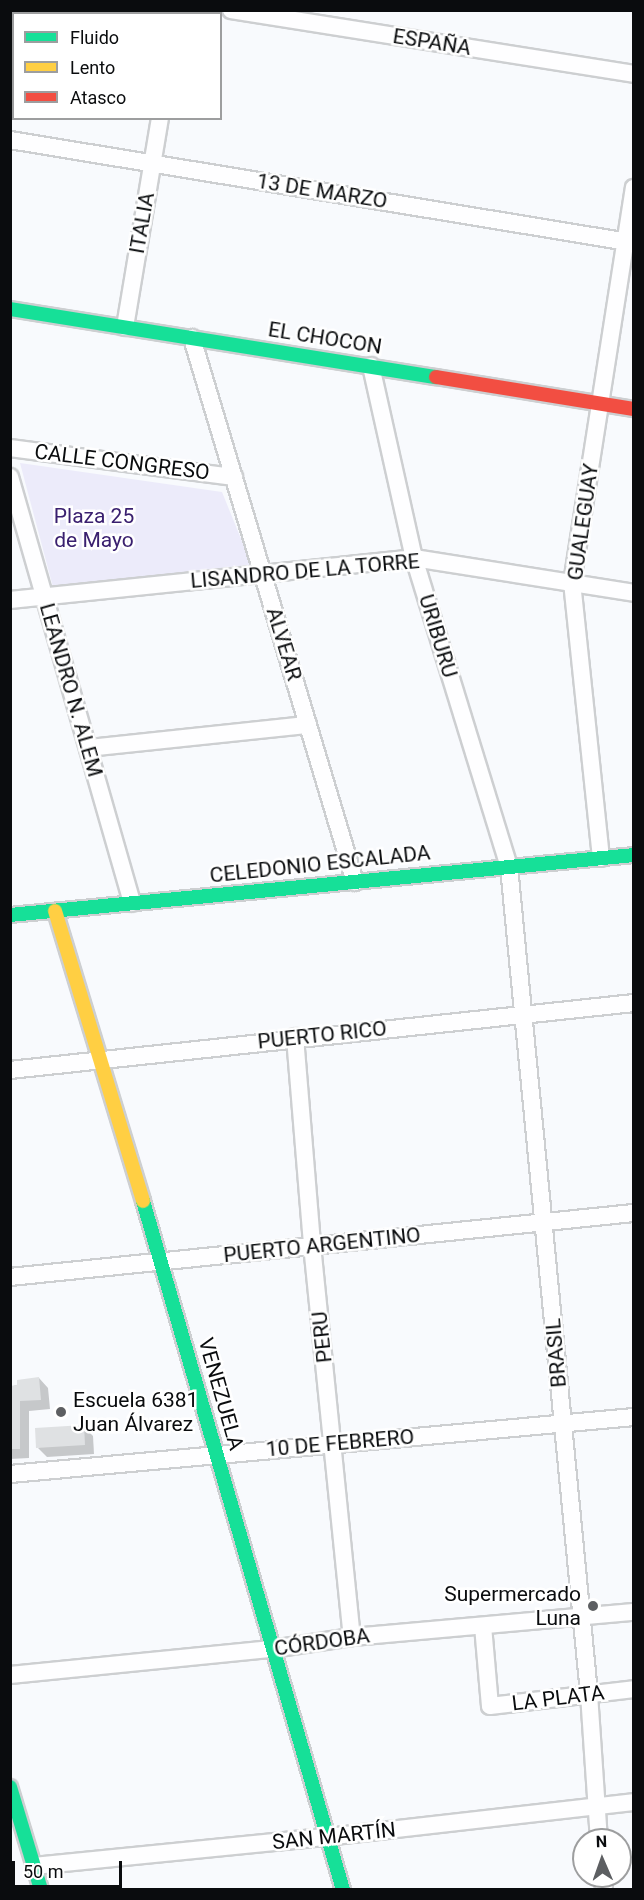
<!DOCTYPE html>
<meta charset="utf-8">
<style>
body{margin:0}
#map{position:relative;width:644px;height:1900px;overflow:hidden;background:#f8fafd;font-family:Roboto,sans-serif}
div>[style]{position:absolute}
.green>*{inset:0;background:#ecebfa}
.shadow>*{inset:0;background:#0003}
.building>*{inset:0;background:#dfe1e3}
.roads{filter:drop-shadow(2px 0 #cdcfd1) drop-shadow(-2px 0 #cdcfd1) drop-shadow(0 2px #cdcfd1) drop-shadow(0 -2px #cdcfd1)}
.street>*{height:16px;margin:-8px;padding:0 8px;transform-origin:8px;border-radius:8px;background:#fefeff}
.fast>*{height:14px;margin:-7px;padding:0 7px;transform-origin:7px;border-radius:7px;background:#16e098}
.slow>*{height:14px;margin:-7px;padding:0 7px;transform-origin:7px;border-radius:7px;background:#ffcf43}
.jam>*{height:14px;margin:-7px;padding:0 7px;transform-origin:7px;border-radius:7px;background:#f24e42}
.dots>*{width:16px;height:16px;translate:-50% -50%;box-sizing:border-box;border:3px solid #fff;border-radius:50%}
span{translate:-50% -50%;white-space:nowrap;text-align:center;line-height:1.15;-webkit-text-stroke:5px #fff;paint-order:stroke}
.street-label{font-size:21px;color:#0a0c0e}
.park-label{font-size:21px;color:#3a206f}
.poi-label{font-size:21px;color:#0a0c0e}
.left{translate:0 -50%;text-align:left}
.right{translate:-100% -50%;text-align:right}
.frame{position:absolute;inset:0;border:12px solid #0a0c0e;pointer-events:none}
.legend{position:absolute;left:12px;top:12px;width:210px;height:108px;box-sizing:border-box;background:#fff;border:2px solid #9d9e9f;margin:0;padding:8px 10px;list-style:none;font-size:18px;color:#0a0c0e}
.legend li{display:flex;align-items:center;gap:12px;height:30px}
.legend b{width:30px;border:2px solid #9d9e9f}
.north{position:absolute;left:572px;top:1828px;width:60px;height:60px;box-sizing:border-box;background:#fff;border:2px solid #9d9e9f;border-radius:50%;rotate:358deg;font-size:16px;font-weight:700;line-height:24px;text-align:center;color:#0a0c0e}
.north::after{content:'';display:block;margin:auto;width:21px;height:27px;background:#5d5f62;clip-path:polygon(50% 0,100% 100%,50% 72%,0 100%)}
.scale{position:absolute;left:12px;top:1861px;width:110px;height:27px;box-sizing:border-box;border:3px solid #0a0c0e;border-top:0;padding-left:8px;font-size:18px;line-height:21px;white-space:nowrap;color:#0a0c0e;-webkit-text-stroke:4px #fff;paint-order:stroke}
</style>
<div id="map">
<div class="green">
<div style="clip-path:polygon(20px 463px,222px 492px,252px 566px,53px 587px)"></div>
</div>
<div class="shadow">
<div style="clip-path:polygon(39px 1378px,48px 1388px,50px 1409px,29px 1411px,29px 1458px,10px 1459px,10px 1387px)"></div>
<div style="clip-path:polygon(83px 1426px,93px 1436px,94px 1454px,47px 1457px,38px 1448px)"></div>
</div>
<div class="building">
<div style="clip-path:polygon(39px 1377px,41px 1400px,20px 1401px,20px 1449px,10px 1449px,10px 1386px,17px 1385px,17px 1380px)"></div>
<div style="clip-path:polygon(84px 1425px,85px 1445px,36px 1448px,35px 1428px)"></div>
</div>
<div class="roads">
<div class="street">
<div style="left:231px;top:10px;width:408px;rotate:9deg"></div>
<div style="left:178px;top:14px;width:4px;rotate:-76deg"></div>
<div style="left:10px;top:140px;width:632px;rotate:9.37deg"></div>
<div style="left:125px;top:327px;width:212px;rotate:-80.5deg"></div>
<div style="left:192px;top:338px;width:568px;rotate:73.32deg"></div>
<div style="left:371px;top:366px;width:197px;rotate:77.4deg"></div>
<div style="left:414px;top:558px;width:323px;rotate:72.9deg"></div>
<div style="left:509px;top:867px;width:831px;rotate:84.47deg"></div>
<div style="left:589px;top:1694px;width:146px;rotate:86.1deg"></div>
<div style="left:10px;top:448px;width:226px;rotate:7.4deg"></div>
<div style="left:10px;top:477px;width:443px;rotate:74deg"></div>
<div style="left:10px;top:600px;width:406px;rotate:-5.9deg"></div>
<div style="left:414px;top:558px;width:223px;rotate:9deg"></div>
<div style="left:88px;top:748px;width:221px;rotate:-6deg"></div>
<div style="left:601px;top:858px;width:277px;rotate:-96deg"></div>
<div style="left:572px;top:583px;width:400px;rotate:-81.1deg"></div>
<div style="left:295px;top:1037px;width:209px;rotate:85.3deg"></div>
<div style="left:312px;top:1245px;width:394px;rotate:84.2deg"></div>
<div style="left:10px;top:1070px;width:628px;rotate:-6.13deg"></div>
<div style="left:10px;top:1277px;width:627px;rotate:-5.86deg"></div>
<div style="left:10px;top:1474px;width:627px;rotate:-5.22deg"></div>
<div style="left:483px;top:1626px;width:80px;rotate:85deg"></div>
<div style="left:490px;top:1706px;width:145px;rotate:-6.7deg"></div>
<div style="left:10px;top:1675px;width:263px;rotate:-5.7deg"></div>
<div style="left:272px;top:1649px;width:81px;rotate:-8.5deg"></div>
<div style="left:352px;top:1637px;width:283px;rotate:-5.1deg"></div>
<div style="left:34px;top:1866px;width:294px;rotate:-5.7deg"></div>
<div style="left:327px;top:1837px;width:309px;rotate:-6.5deg"></div>
<div style="left:603px;top:1876px;width:14px;rotate:86deg"></div>
</div>
<div class="fast">
<div style="left:10px;top:309px;width:431px;rotate:9.1deg"></div>
<div style="left:10px;top:915px;width:627px;rotate:-5.49deg"></div>
<div style="left:143px;top:1201px;width:717px;rotate:73.81deg"></div>
<div style="left:10px;top:1787px;width:108px;rotate:73.2deg"></div>
</div>
<div class="slow">
<div style="left:55px;top:911px;width:303px;rotate:73.1deg"></div>
</div>
<div class="jam">
<div style="left:436px;top:377px;width:201px;rotate:9.2deg"></div>
</div>
</div>
<div class="dots">
<div style="left:61px;top:1412px;background:#5d5f62"></div>
<div style="left:593px;top:1606px;background:#5d5f62"></div>
</div>
<div class="street-label">
<span style="left:432px;top:42px;rotate:9deg">ESPAÑA</span>
<span style="left:322px;top:191px;rotate:9deg">13 DE MARZO</span>
<span style="left:142px;top:223px;rotate:-80deg">ITALIA</span>
<span style="left:325px;top:338px;rotate:9deg">EL CHOCON</span>
<span style="left:122px;top:462px;rotate:7deg">CALLE CONGRESO</span>
<span style="left:583px;top:522px;rotate:-82deg">GUALEGUAY</span>
<span style="left:305px;top:571px;rotate:-5deg">LISANDRO DE LA TORRE</span>
<span style="left:438px;top:636px;rotate:73deg">URIBURU</span>
<span style="left:284px;top:644px;rotate:73deg">ALVEAR</span>
<span style="left:71px;top:690px;rotate:74deg">LEANDRO N. ALEM</span>
<span style="left:320px;top:864px;rotate:-6deg">CELEDONIO ESCALADA</span>
<span style="left:322px;top:1035px;rotate:-6deg">PUERTO RICO</span>
<span style="left:322px;top:1245px;rotate:-6deg">PUERTO ARGENTINO</span>
<span style="left:322px;top:1337px;rotate:-96deg">PERU</span>
<span style="left:556px;top:1353px;rotate:-95deg">BRASIL</span>
<span style="left:221px;top:1394px;rotate:74deg">VENEZUELA</span>
<span style="left:340px;top:1443px;rotate:-5deg">10 DE FEBRERO</span>
<span style="left:322px;top:1642px;rotate:-8deg">CÓRDOBA</span>
<span style="left:558px;top:1698px;rotate:-7deg">LA PLATA</span>
<span style="left:334px;top:1836px;rotate:-6deg">SAN MARTÍN</span>
</div>
<div class="park-label">
<span style="left:94px;top:528px">Plaza 25<br>de Mayo</span>
</div>
<div class="poi-label">
<span class="left" style="left:73px;top:1412px">Escuela 6381<br>Juan Álvarez</span>
<span class="right" style="left:581px;top:1606px">Supermercado<br>Luna</span>
</div>
<div class="frame"></div>
<ul class="legend">
<li><b style="height:8px;background:#16e098"></b>Fluido</li>
<li><b style="height:8px;background:#ffcf43"></b>Lento</li>
<li><b style="height:8px;background:#f24e42"></b>Atasco</li>
</ul>
<div class="north">N</div>
<div class="scale">50 m</div>
</div>
